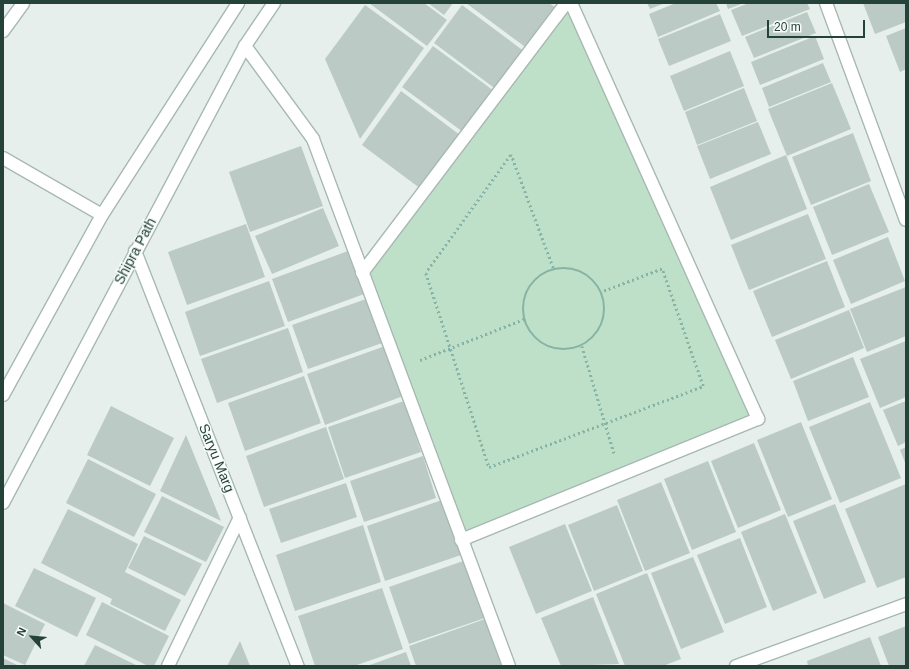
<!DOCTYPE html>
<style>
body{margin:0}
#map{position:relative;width:909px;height:669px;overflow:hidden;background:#e6efeb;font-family:Arial,sans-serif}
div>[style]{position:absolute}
.green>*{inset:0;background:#bfe0c8}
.building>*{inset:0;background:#bbcac4}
.path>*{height:2.5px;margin-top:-1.25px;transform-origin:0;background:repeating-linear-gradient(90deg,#86b3a5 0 2px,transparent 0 5px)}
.path>.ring{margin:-1.25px;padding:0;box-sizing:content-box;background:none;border:2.5px solid #86b3a5;border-radius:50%}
.roads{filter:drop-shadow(1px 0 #a8b8b2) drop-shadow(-1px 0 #a8b8b2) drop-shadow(0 1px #a8b8b2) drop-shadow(0 -1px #a8b8b2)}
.minor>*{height:12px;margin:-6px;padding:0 6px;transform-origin:6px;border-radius:6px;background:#fff}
span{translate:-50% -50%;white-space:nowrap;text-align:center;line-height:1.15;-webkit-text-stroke:3px #f7fbf9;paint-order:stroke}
.street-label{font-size:14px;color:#24423a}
.frame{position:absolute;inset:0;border:4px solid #24423a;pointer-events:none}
.north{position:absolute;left:12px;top:617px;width:40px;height:40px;-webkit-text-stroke:3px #f7fbf9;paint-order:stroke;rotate:297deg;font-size:11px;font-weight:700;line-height:16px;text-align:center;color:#24423a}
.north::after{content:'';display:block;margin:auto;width:14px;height:18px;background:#24423a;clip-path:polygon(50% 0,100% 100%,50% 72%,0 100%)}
.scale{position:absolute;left:767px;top:20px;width:98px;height:18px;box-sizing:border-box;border:2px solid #24423a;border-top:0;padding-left:5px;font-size:12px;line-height:14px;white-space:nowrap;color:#24423a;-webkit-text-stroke:3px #f7fbf9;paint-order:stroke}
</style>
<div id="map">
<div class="green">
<div style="clip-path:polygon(566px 3px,758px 419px,461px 540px,362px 273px)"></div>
</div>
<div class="building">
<div style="clip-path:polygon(369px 3px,424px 3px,447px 20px,427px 46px)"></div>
<div style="clip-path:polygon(428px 3px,453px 3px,444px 15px)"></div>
<div style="clip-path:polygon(466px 3px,549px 3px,558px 9px,528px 49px)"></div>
<div style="clip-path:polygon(647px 3px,665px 3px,650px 9px)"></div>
<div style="clip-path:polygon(676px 3px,716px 3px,720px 11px,658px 37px,649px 14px)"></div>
<div style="clip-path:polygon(726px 3px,744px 3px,728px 9px)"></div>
<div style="clip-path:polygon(749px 3px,807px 3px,810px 9px,742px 36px,731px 10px)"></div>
<div style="clip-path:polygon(863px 3px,906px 3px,906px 22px,875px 34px)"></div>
<div style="clip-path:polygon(365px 5px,424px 48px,360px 139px,325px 59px)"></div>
<div style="clip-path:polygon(462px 5px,525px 52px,497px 90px,434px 43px)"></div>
<div style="clip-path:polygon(807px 12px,816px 33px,754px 58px,745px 37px)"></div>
<div style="clip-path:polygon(720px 14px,731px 41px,669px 66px,658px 39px)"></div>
<div style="clip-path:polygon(906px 28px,906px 69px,900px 72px,886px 36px)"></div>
<div style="clip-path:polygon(815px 36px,824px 59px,760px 85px,751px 62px)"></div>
<div style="clip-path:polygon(433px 46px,494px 91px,463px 132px,402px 87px)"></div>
<div style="clip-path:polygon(730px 51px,744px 86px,684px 111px,670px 76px)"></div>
<div style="clip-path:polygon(823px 63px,831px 82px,769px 107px,762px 88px)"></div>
<div style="clip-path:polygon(832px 83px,851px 129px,787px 156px,768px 109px)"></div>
<div style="clip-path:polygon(744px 88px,757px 121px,697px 145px,685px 112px)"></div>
<div style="clip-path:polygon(401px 91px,460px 135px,421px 189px,362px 145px)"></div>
<div style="clip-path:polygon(758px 122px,771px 154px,710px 179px,697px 146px)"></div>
<div style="clip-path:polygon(853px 133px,871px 181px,811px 205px,792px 157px)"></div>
<div style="clip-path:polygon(301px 146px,323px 206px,250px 232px,229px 172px)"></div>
<div style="clip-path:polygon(786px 155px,807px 209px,731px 240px,710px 187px)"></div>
<div style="clip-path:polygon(869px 184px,889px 232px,832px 255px,813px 207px)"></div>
<div style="clip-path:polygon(323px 208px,339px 246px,272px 274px,255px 236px)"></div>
<div style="clip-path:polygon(808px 214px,826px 259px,749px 290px,731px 245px)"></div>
<div style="clip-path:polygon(246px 224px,265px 277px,187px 305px,168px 252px)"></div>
<div style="clip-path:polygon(888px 237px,905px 281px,851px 304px,833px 260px)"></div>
<div style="clip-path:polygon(348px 251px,364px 294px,288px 322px,272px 279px)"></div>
<div style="clip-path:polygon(827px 261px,845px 307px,772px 337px,753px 291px)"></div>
<div style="clip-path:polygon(269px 281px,285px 326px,200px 356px,185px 312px)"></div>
<div style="clip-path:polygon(906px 287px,906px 336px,867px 352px,850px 309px)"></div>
<div style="clip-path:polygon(369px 298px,385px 342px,308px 369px,292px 325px)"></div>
<div style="clip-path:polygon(849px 310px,864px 348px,791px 379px,775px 340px)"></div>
<div style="clip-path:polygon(288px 328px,303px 372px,217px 403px,201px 359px)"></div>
<div style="clip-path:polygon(906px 341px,906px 397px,880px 408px,860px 359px)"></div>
<div style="clip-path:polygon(388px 345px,406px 395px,325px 425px,307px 374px)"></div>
<div style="clip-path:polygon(853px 357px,869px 397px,808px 421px,793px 381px)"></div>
<div style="clip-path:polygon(304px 376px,321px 423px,245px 451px,228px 403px)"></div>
<div style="clip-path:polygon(404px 401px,421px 452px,345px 478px,328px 427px)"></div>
<div style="clip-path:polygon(906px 401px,906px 442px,898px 446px,883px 410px)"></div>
<div style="clip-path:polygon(870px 402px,901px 478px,840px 503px,809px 427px)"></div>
<div style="clip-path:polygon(111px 406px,174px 438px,150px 486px,87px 455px)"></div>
<div style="clip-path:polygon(801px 422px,832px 499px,788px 517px,757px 440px)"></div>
<div style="clip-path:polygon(326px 427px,344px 479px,264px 507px,246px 456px)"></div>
<div style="clip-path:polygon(186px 435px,221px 521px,160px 491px)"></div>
<div style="clip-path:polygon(754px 443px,781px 510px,738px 528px,711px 461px)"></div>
<div style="clip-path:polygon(906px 447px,906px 465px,900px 450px)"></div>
<div style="clip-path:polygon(423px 456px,436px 498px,364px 522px,350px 481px)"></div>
<div style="clip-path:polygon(88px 459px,156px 494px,134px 537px,66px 503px)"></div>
<div style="clip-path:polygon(708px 461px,736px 532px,692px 550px,664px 479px)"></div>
<div style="clip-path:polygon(661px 482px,690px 553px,645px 571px,617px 500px)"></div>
<div style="clip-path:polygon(346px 483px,357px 517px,281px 543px,269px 509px)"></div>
<div style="clip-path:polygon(906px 484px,906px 577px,877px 588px,845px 509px)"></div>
<div style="clip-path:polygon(162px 496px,224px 527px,206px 562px,144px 532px)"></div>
<div style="clip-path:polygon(442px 500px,461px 555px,385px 581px,367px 526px)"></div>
<div style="clip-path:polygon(835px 504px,866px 582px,824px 599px,793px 521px)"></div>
<div style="clip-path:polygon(617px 505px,643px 571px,594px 591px,568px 525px)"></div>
<div style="clip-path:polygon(68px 509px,138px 544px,125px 572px,181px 600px,165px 631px,110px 604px,112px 599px,41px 563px)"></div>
<div style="clip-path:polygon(785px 514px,817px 593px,773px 611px,741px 532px)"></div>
<div style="clip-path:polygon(565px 524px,592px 591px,536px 614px,509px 547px)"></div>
<div style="clip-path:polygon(363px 525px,381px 582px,295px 611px,276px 555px)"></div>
<div style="clip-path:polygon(144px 536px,202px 564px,185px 596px,128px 568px)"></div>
<div style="clip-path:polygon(740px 538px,767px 607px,725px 624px,697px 555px)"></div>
<div style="clip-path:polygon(693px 557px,724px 632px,681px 649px,651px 573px)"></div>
<div style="clip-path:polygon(466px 560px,485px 618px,409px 644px,389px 587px)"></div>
<div style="clip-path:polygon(34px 568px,96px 598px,77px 637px,15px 606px)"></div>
<div style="clip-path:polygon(647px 573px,681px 659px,663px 666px,625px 666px,596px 594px)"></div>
<div style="clip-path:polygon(382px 588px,403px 649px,354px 666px,315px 666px,298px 616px)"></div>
<div style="clip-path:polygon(593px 597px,619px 664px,561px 666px,541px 618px)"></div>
<div style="clip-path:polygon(102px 602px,169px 636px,154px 666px,148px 666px,86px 635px)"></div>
<div style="clip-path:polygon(3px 603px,45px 624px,25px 665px,3px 655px)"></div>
<div style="clip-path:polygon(485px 619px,501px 665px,416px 666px,409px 646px)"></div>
<div style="clip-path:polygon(906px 626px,906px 666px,889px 666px,878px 637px)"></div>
<div style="clip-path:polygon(870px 637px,881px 666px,808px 666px,807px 661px)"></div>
<div style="clip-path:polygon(240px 641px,250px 666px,227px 666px)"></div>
<div style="clip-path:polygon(95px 645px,138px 666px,84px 666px)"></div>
<div style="clip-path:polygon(406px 652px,411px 666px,367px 666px)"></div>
<div style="clip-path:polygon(3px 658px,19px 666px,3px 666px)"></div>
</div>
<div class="path">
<div class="ring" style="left:523px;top:268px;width:79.5px;height:79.5px"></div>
<div style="left:553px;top:268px;width:121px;rotate:-110.4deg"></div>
<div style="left:511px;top:155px;width:145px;rotate:125.8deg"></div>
<div style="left:426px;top:273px;width:204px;rotate:72deg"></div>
<div style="left:489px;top:467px;width:229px;rotate:-20.7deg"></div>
<div style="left:703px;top:386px;width:124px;rotate:-109.3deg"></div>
<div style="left:662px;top:269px;width:64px;rotate:159deg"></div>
<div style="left:582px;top:346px;width:112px;rotate:73.3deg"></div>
<div style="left:420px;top:360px;width:112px;rotate:-21.5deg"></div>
</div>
<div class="roads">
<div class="minor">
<div style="left:826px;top:3px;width:231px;rotate:69.8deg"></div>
<div style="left:3px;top:31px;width:34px;rotate:-54deg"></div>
<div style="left:245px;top:46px;width:115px;rotate:53.8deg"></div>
<div style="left:313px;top:139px;width:562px;rotate:69.6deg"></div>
<div style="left:3px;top:158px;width:114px;rotate:29.9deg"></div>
<div style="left:135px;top:251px;width:446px;rotate:68.6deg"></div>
<div style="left:362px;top:273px;width:338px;rotate:-52.9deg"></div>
<div style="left:3px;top:395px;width:205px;rotate:-61.2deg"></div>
<div style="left:102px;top:215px;width:252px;rotate:-57.3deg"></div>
<div style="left:3px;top:503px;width:517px;rotate:-62.1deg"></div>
<div style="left:245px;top:46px;width:52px;rotate:-56deg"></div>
<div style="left:461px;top:540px;width:321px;rotate:-22.2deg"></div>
<div style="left:758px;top:419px;width:456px;rotate:-114.2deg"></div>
<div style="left:168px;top:666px;width:165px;rotate:-64.2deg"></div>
<div style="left:736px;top:666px;width:181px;rotate:-20deg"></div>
</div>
</div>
<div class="street-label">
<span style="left:135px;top:251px;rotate:-62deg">Shipra Path</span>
<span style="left:217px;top:458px;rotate:68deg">Saryu Marg</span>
</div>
<div class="frame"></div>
<div class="north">N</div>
<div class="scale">20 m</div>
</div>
